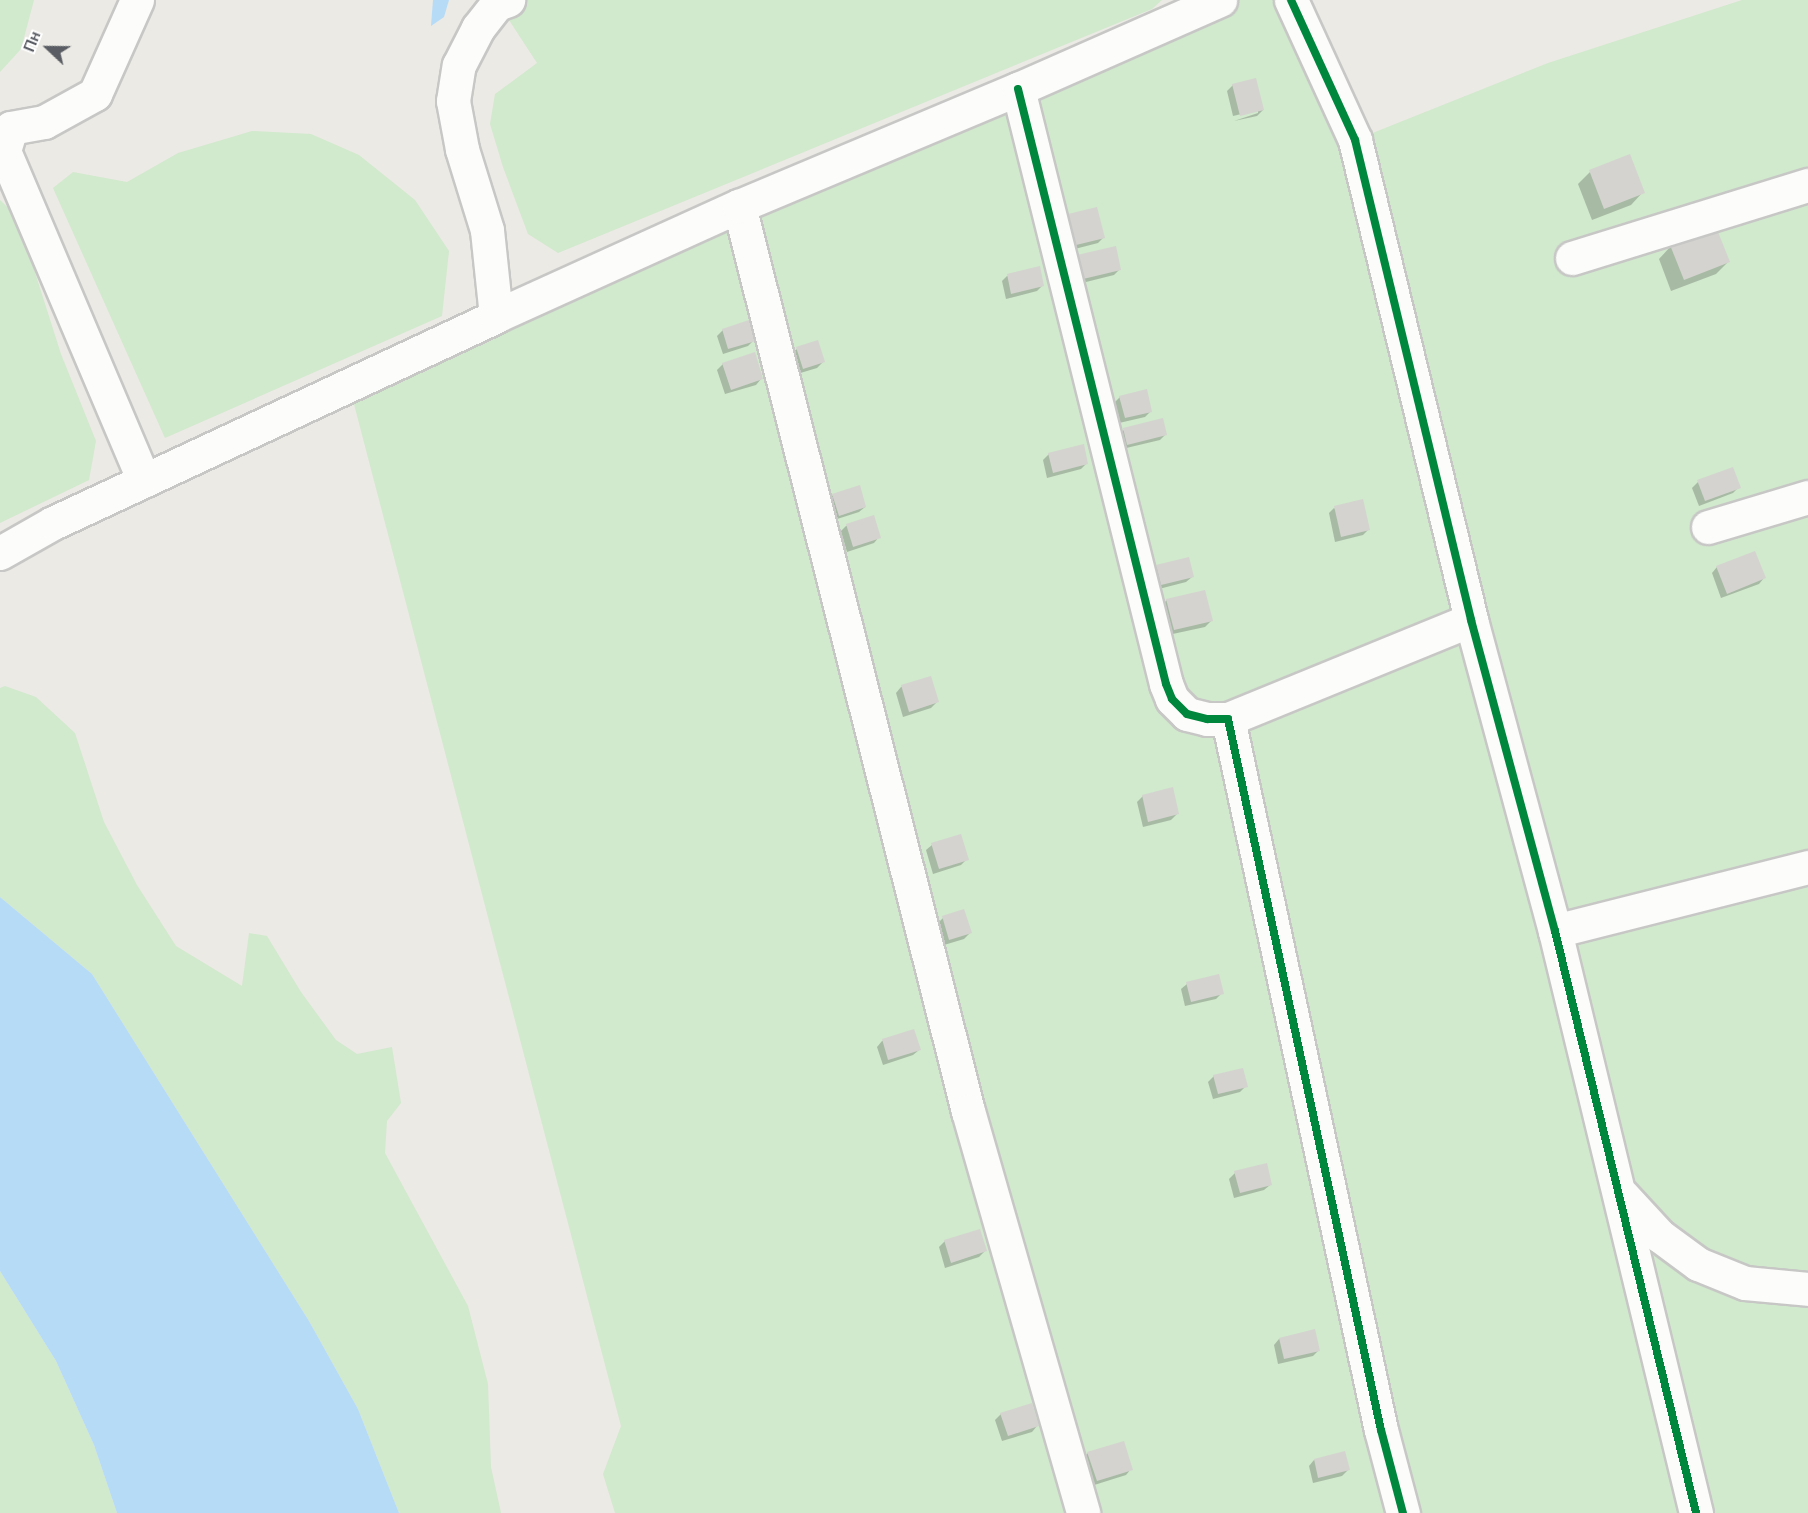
<!DOCTYPE html>
<meta charset="utf-8">
<style>
body{margin:0}
#map{position:relative;width:1808px;height:1513px;overflow:hidden;background:#ebeae4;font-family:Lato,sans-serif}
div>[style]{position:absolute}
.green>*{inset:0;background:#d1e9cd}
.water>*{inset:0;background:#b6dbf7}
.shadow>*{inset:0;background:#0003}
.building>*{inset:0;background:#d4d3cf}
.roads{filter:drop-shadow(2px 0 #c7c7c6) drop-shadow(-2px 0 #c7c7c6) drop-shadow(0 2px #c7c7c6) drop-shadow(0 -2px #c7c7c6)}
.minor>*{height:33px;margin:-16.5px;padding:0 16.5px;transform-origin:16.5px;border-radius:16.5px;background:#fcfcfb}
.cycleway>*{height:8px;margin:-4px;padding:0 4px;transform-origin:4px;border-radius:4px;background:#00873e}
span{translate:-50% -50%;white-space:nowrap;text-align:center;line-height:1.15;-webkit-text-stroke:5px #fff;paint-order:stroke}
.north{position:absolute;left:18px;top:18px;width:60px;height:60px;-webkit-text-stroke:4px #fff;paint-order:stroke;rotate:292deg;font-size:16px;font-weight:700;line-height:24px;text-align:center;color:#5a5e64}
.north::after{content:'';display:block;margin:auto;width:21px;height:27px;background:#5a5e64;clip-path:polygon(50% 0,100% 100%,50% 72%,0 100%)}
</style>
<div id="map">
<div class="green">
<div style="clip-path:polygon(0 0,34px 0,21px 49px,0 72px)"></div>
<div style="clip-path:polygon(496px 0,1162px 0,1152px 9px,558px 253px,528px 234px,503px 167px,490px 124px,495px 94px,537px 63px)"></div>
<div style="clip-path:polygon(1212px 0,1291px 0,1355px 140px,1548px 63px,1742px 0,1808px 0,1808px 1513px,615px 1513px,603px 1474px,621px 1426px,349px 385px)"></div>
<div style="clip-path:polygon(252px 131px,311px 134px,359px 155px,415px 200px,449px 251px,442px 316px,165px 438px,53px 188px,73px 172px,127px 182px,178px 153px)"></div>
<div style="clip-path:polygon(0 200px,17px 216px,61px 354px,96px 441px,89px 480px,0 523px)"></div>
<div style="clip-path:polygon(5px 686px,36px 697px,75px 733px,104px 822px,137px 885px,176px 946px,242px 986px,249px 933px,267px 936px,301px 992px,336px 1040px,357px 1054px,392px 1047px,401px 1103px,387px 1121px,385px 1153px,468px 1306px,488px 1384px,491px 1467px,501px 1513px,399px 1513px,358px 1409px,309px 1321px,92px 974px,0 897px,0 688px)"></div>
<div style="clip-path:polygon(0 1271px,56px 1361px,94px 1445px,117px 1513px,0 1513px)"></div>
</div>
<div class="water">
<div style="clip-path:polygon(433px 0,449px 0,444px 17px,431px 26px)"></div>
<div style="clip-path:polygon(0 897px,92px 974px,309px 1321px,358px 1409px,399px 1513px,117px 1513px,94px 1445px,56px 1361px,0 1271px)"></div>
</div>
<div class="shadow">
<div style="clip-path:polygon(1233px 85px,1263px 110px,1257px 116px,1234px 121px,1258px 113px,1258px 110px,1233px 116px,1227px 91px)"></div>
<div style="clip-path:polygon(1590px 172px,1643px 192px,1631px 205px,1592px 220px,1578px 184px)"></div>
<div style="clip-path:polygon(1059px 222px,1104px 237px,1098px 243px,1067px 251px)"></div>
<div style="clip-path:polygon(1671px 246px,1728px 262px,1716px 274px,1671px 291px,1659px 259px)"></div>
<div style="clip-path:polygon(1078px 256px,1120px 269px,1114px 275px,1078px 284px,1072px 262px)"></div>
<div style="clip-path:polygon(1007px 276px,1043px 285px,1037px 291px,1006px 299px,1002px 281px)"></div>
<div style="clip-path:polygon(723px 330px,754px 340px,748px 346px,723px 354px,717px 336px)"></div>
<div style="clip-path:polygon(797px 349px,823px 362px,817px 368px,797px 374px,791px 354px)"></div>
<div style="clip-path:polygon(723px 364px,761px 379px,756px 385px,725px 394px,717px 370px)"></div>
<div style="clip-path:polygon(1120px 397px,1151px 411px,1145px 417px,1119px 423px,1114px 403px)"></div>
<div style="clip-path:polygon(1124px 430px,1166px 434px,1160px 440px,1122px 449px,1118px 435px)"></div>
<div style="clip-path:polygon(1049px 454px,1087px 463px,1081px 469px,1047px 478px,1043px 460px)"></div>
<div style="clip-path:polygon(1698px 482px,1739px 487px,1733px 493px,1699px 506px,1692px 488px)"></div>
<div style="clip-path:polygon(833px 495px,865px 507px,859px 512px,834px 520px,827px 501px)"></div>
<div style="clip-path:polygon(1334px 508px,1369px 529px,1363px 535px,1335px 542px,1329px 513px)"></div>
<div style="clip-path:polygon(873px 517px,879px 537px,874px 543px,847px 552px,841px 531px,846px 526px)"></div>
<div style="clip-path:polygon(1157px 567px,1192px 577px,1186px 582px,1155px 590px,1151px 573px)"></div>
<div style="clip-path:polygon(1717px 567px,1764px 578px,1759px 584px,1721px 598px,1712px 573px)"></div>
<div style="clip-path:polygon(1167px 600px,1211px 621px,1205px 627px,1168px 635px,1161px 606px)"></div>
<div style="clip-path:polygon(930px 678px,937px 702px,931px 708px,903px 717px,896px 693px,901px 687px)"></div>
<div style="clip-path:polygon(1143px 796px,1177px 814px,1171px 820px,1143px 827px,1137px 802px)"></div>
<div style="clip-path:polygon(932px 845px,967px 859px,961px 865px,933px 874px,926px 850px)"></div>
<div style="clip-path:polygon(943px 918px,970px 933px,964px 939px,944px 945px,937px 924px)"></div>
<div style="clip-path:polygon(1187px 984px,1222px 993px,1216px 999px,1185px 1006px,1181px 989px)"></div>
<div style="clip-path:polygon(913px 1031px,919px 1050px,913px 1055px,883px 1065px,877px 1047px,882px 1041px)"></div>
<div style="clip-path:polygon(1214px 1076px,1246px 1086px,1240px 1092px,1213px 1099px,1208px 1082px)"></div>
<div style="clip-path:polygon(1235px 1173px,1270px 1185px,1264px 1190px,1234px 1198px,1229px 1179px)"></div>
<div style="clip-path:polygon(945px 1241px,985px 1251px,979px 1257px,945px 1268px,939px 1247px)"></div>
<div style="clip-path:polygon(1279px 1339px,1319px 1350px,1313px 1356px,1278px 1364px,1274px 1345px)"></div>
<div style="clip-path:polygon(1001px 1414px,1037px 1426px,1032px 1432px,1002px 1441px,995px 1420px)"></div>
<div style="clip-path:polygon(1088px 1453px,1131px 1469px,1126px 1475px,1091px 1486px,1082px 1459px)"></div>
<div style="clip-path:polygon(1314px 1460px,1348px 1470px,1342px 1476px,1313px 1483px,1309px 1466px)"></div>
</div>
<div class="building">
<div style="clip-path:polygon(1256px 78px,1264px 110px,1240px 116px,1232px 84px)"></div>
<div style="clip-path:polygon(1630px 154px,1645px 193px,1604px 209px,1589px 170px)"></div>
<div style="clip-path:polygon(1097px 207px,1105px 238px,1072px 246px,1064px 215px)"></div>
<div style="clip-path:polygon(1716px 227px,1730px 262px,1684px 280px,1670px 245px)"></div>
<div style="clip-path:polygon(1116px 246px,1121px 270px,1083px 279px,1077px 255px)"></div>
<div style="clip-path:polygon(1040px 266px,1044px 286px,1011px 294px,1007px 274px)"></div>
<div style="clip-path:polygon(749px 320px,756px 341px,728px 349px,722px 329px)"></div>
<div style="clip-path:polygon(818px 340px,825px 362px,803px 369px,796px 347px)"></div>
<div style="clip-path:polygon(755px 352px,763px 379px,731px 390px,722px 363px)"></div>
<div style="clip-path:polygon(1147px 389px,1152px 412px,1125px 418px,1119px 396px)"></div>
<div style="clip-path:polygon(1163px 418px,1167px 435px,1127px 445px,1123px 428px)"></div>
<div style="clip-path:polygon(1084px 444px,1088px 464px,1053px 473px,1048px 453px)"></div>
<div style="clip-path:polygon(1733px 467px,1741px 488px,1705px 501px,1697px 480px)"></div>
<div style="clip-path:polygon(860px 485px,866px 507px,839px 516px,832px 494px)"></div>
<div style="clip-path:polygon(1363px 499px,1370px 530px,1341px 537px,1334px 506px)"></div>
<div style="clip-path:polygon(874px 515px,881px 538px,853px 547px,846px 524px)"></div>
<div style="clip-path:polygon(1755px 551px,1766px 578px,1727px 594px,1716px 566px)"></div>
<div style="clip-path:polygon(1189px 557px,1194px 577px,1161px 585px,1156px 565px)"></div>
<div style="clip-path:polygon(1205px 590px,1213px 621px,1174px 630px,1166px 599px)"></div>
<div style="clip-path:polygon(931px 676px,939px 702px,909px 712px,901px 685px)"></div>
<div style="clip-path:polygon(1173px 787px,1179px 814px,1148px 822px,1142px 795px)"></div>
<div style="clip-path:polygon(961px 834px,969px 860px,939px 869px,931px 843px)"></div>
<div style="clip-path:polygon(964px 909px,972px 933px,949px 940px,942px 916px)"></div>
<div style="clip-path:polygon(1219px 974px,1224px 994px,1191px 1002px,1186px 982px)"></div>
<div style="clip-path:polygon(914px 1029px,921px 1050px,888px 1060px,882px 1039px)"></div>
<div style="clip-path:polygon(1243px 1068px,1248px 1087px,1218px 1094px,1213px 1075px)"></div>
<div style="clip-path:polygon(1267px 1163px,1272px 1185px,1240px 1193px,1234px 1171px)"></div>
<div style="clip-path:polygon(980px 1229px,987px 1251px,951px 1263px,944px 1240px)"></div>
<div style="clip-path:polygon(1315px 1329px,1320px 1351px,1284px 1359px,1279px 1338px)"></div>
<div style="clip-path:polygon(1032px 1403px,1039px 1426px,1008px 1436px,1000px 1413px)"></div>
<div style="clip-path:polygon(1124px 1441px,1133px 1470px,1097px 1481px,1087px 1452px)"></div>
<div style="clip-path:polygon(1345px 1451px,1350px 1470px,1318px 1478px,1314px 1459px)"></div>
</div>
<div class="roads">
<div class="minor">
<div style="left:137px;top:0;width:103px;rotate:114.1deg"></div>
<div style="left:95px;top:94px;width:58px;rotate:151.2deg"></div>
<div style="left:44px;top:122px;width:34px;rotate:170deg"></div>
<div style="left:11px;top:128px;width:24px;rotate:107deg"></div>
<div style="left:4px;top:151px;width:358px;rotate:67deg"></div>
<div style="left:1291px;top:0;width:154px;rotate:65.4deg"></div>
<div style="left:1355px;top:140px;width:494px;rotate:76.4deg"></div>
<div style="left:1471px;top:620px;width:322px;rotate:74.9deg"></div>
<div style="left:1555px;top:931px;width:599px;rotate:76.38deg"></div>
<div style="left:1018px;top:89px;width:613px;rotate:76.03deg"></div>
<div style="left:1166px;top:684px;width:16px;rotate:68deg"></div>
<div style="left:1172px;top:699px;width:21px;rotate:45deg"></div>
<div style="left:1187px;top:714px;width:21px;rotate:14deg"></div>
<div style="left:1207px;top:719px;width:21px"></div>
<div style="left:1228px;top:719px;width:727px;rotate:77.86deg"></div>
<div style="left:1381px;top:1430px;width:86px;rotate:75.2deg"></div>
<div style="left:739px;top:206px;width:934px;rotate:75.8deg"></div>
<div style="left:968px;top:1111px;width:418px;rotate:74deg"></div>
<div style="left:1572px;top:258px;width:247px;rotate:-17.2deg"></div>
<div style="left:496px;top:316px;width:86px;rotate:-96deg"></div>
<div style="left:487px;top:230px;width:85px;rotate:-107.2deg"></div>
<div style="left:462px;top:149px;width:49px;rotate:-100.6deg"></div>
<div style="left:453px;top:101px;width:36px;rotate:-81deg"></div>
<div style="left:459px;top:65px;width:42px;rotate:-62.8deg"></div>
<div style="left:478px;top:28px;width:31px;rotate:-52deg"></div>
<div style="left:497px;top:4px;width:12px;rotate:-20deg"></div>
<div style="left:1708px;top:527px;width:104px;rotate:-16.7deg"></div>
<div style="left:0;top:553px;width:61px;rotate:-29.5deg"></div>
<div style="left:53px;top:523px;width:489px;rotate:-25deg"></div>
<div style="left:496px;top:316px;width:267px;rotate:-24.4deg"></div>
<div style="left:739px;top:206px;width:303px;rotate:-22.8deg"></div>
<div style="left:1018px;top:89px;width:221px;rotate:-23.8deg"></div>
<div style="left:1228px;top:719px;width:262px;rotate:-22.2deg"></div>
<div style="left:1555px;top:931px;width:261px;rotate:-14.2deg"></div>
<div style="left:1622px;top:1195px;width:56px;rotate:47.2deg"></div>
<div style="left:1660px;top:1236px;width:47px;rotate:36.4deg"></div>
<div style="left:1698px;top:1264px;width:51px;rotate:22deg"></div>
<div style="left:1745px;top:1283px;width:63px;rotate:5.4deg"></div>
</div>
</div>
<div class="cycleway">
<div style="left:1291px;top:0;width:154px;rotate:65.4deg"></div>
<div style="left:1355px;top:140px;width:494px;rotate:76.4deg"></div>
<div style="left:1471px;top:620px;width:322px;rotate:74.9deg"></div>
<div style="left:1555px;top:931px;width:599px;rotate:76.38deg"></div>
<div style="left:1018px;top:89px;width:613px;rotate:76.03deg"></div>
<div style="left:1166px;top:684px;width:16px;rotate:68deg"></div>
<div style="left:1172px;top:699px;width:21px;rotate:45deg"></div>
<div style="left:1187px;top:714px;width:21px;rotate:14deg"></div>
<div style="left:1207px;top:719px;width:21px"></div>
<div style="left:1228px;top:719px;width:727px;rotate:77.86deg"></div>
<div style="left:1381px;top:1430px;width:86px;rotate:75.2deg"></div>
</div>
<div class="north">Пн</div>
</div>
